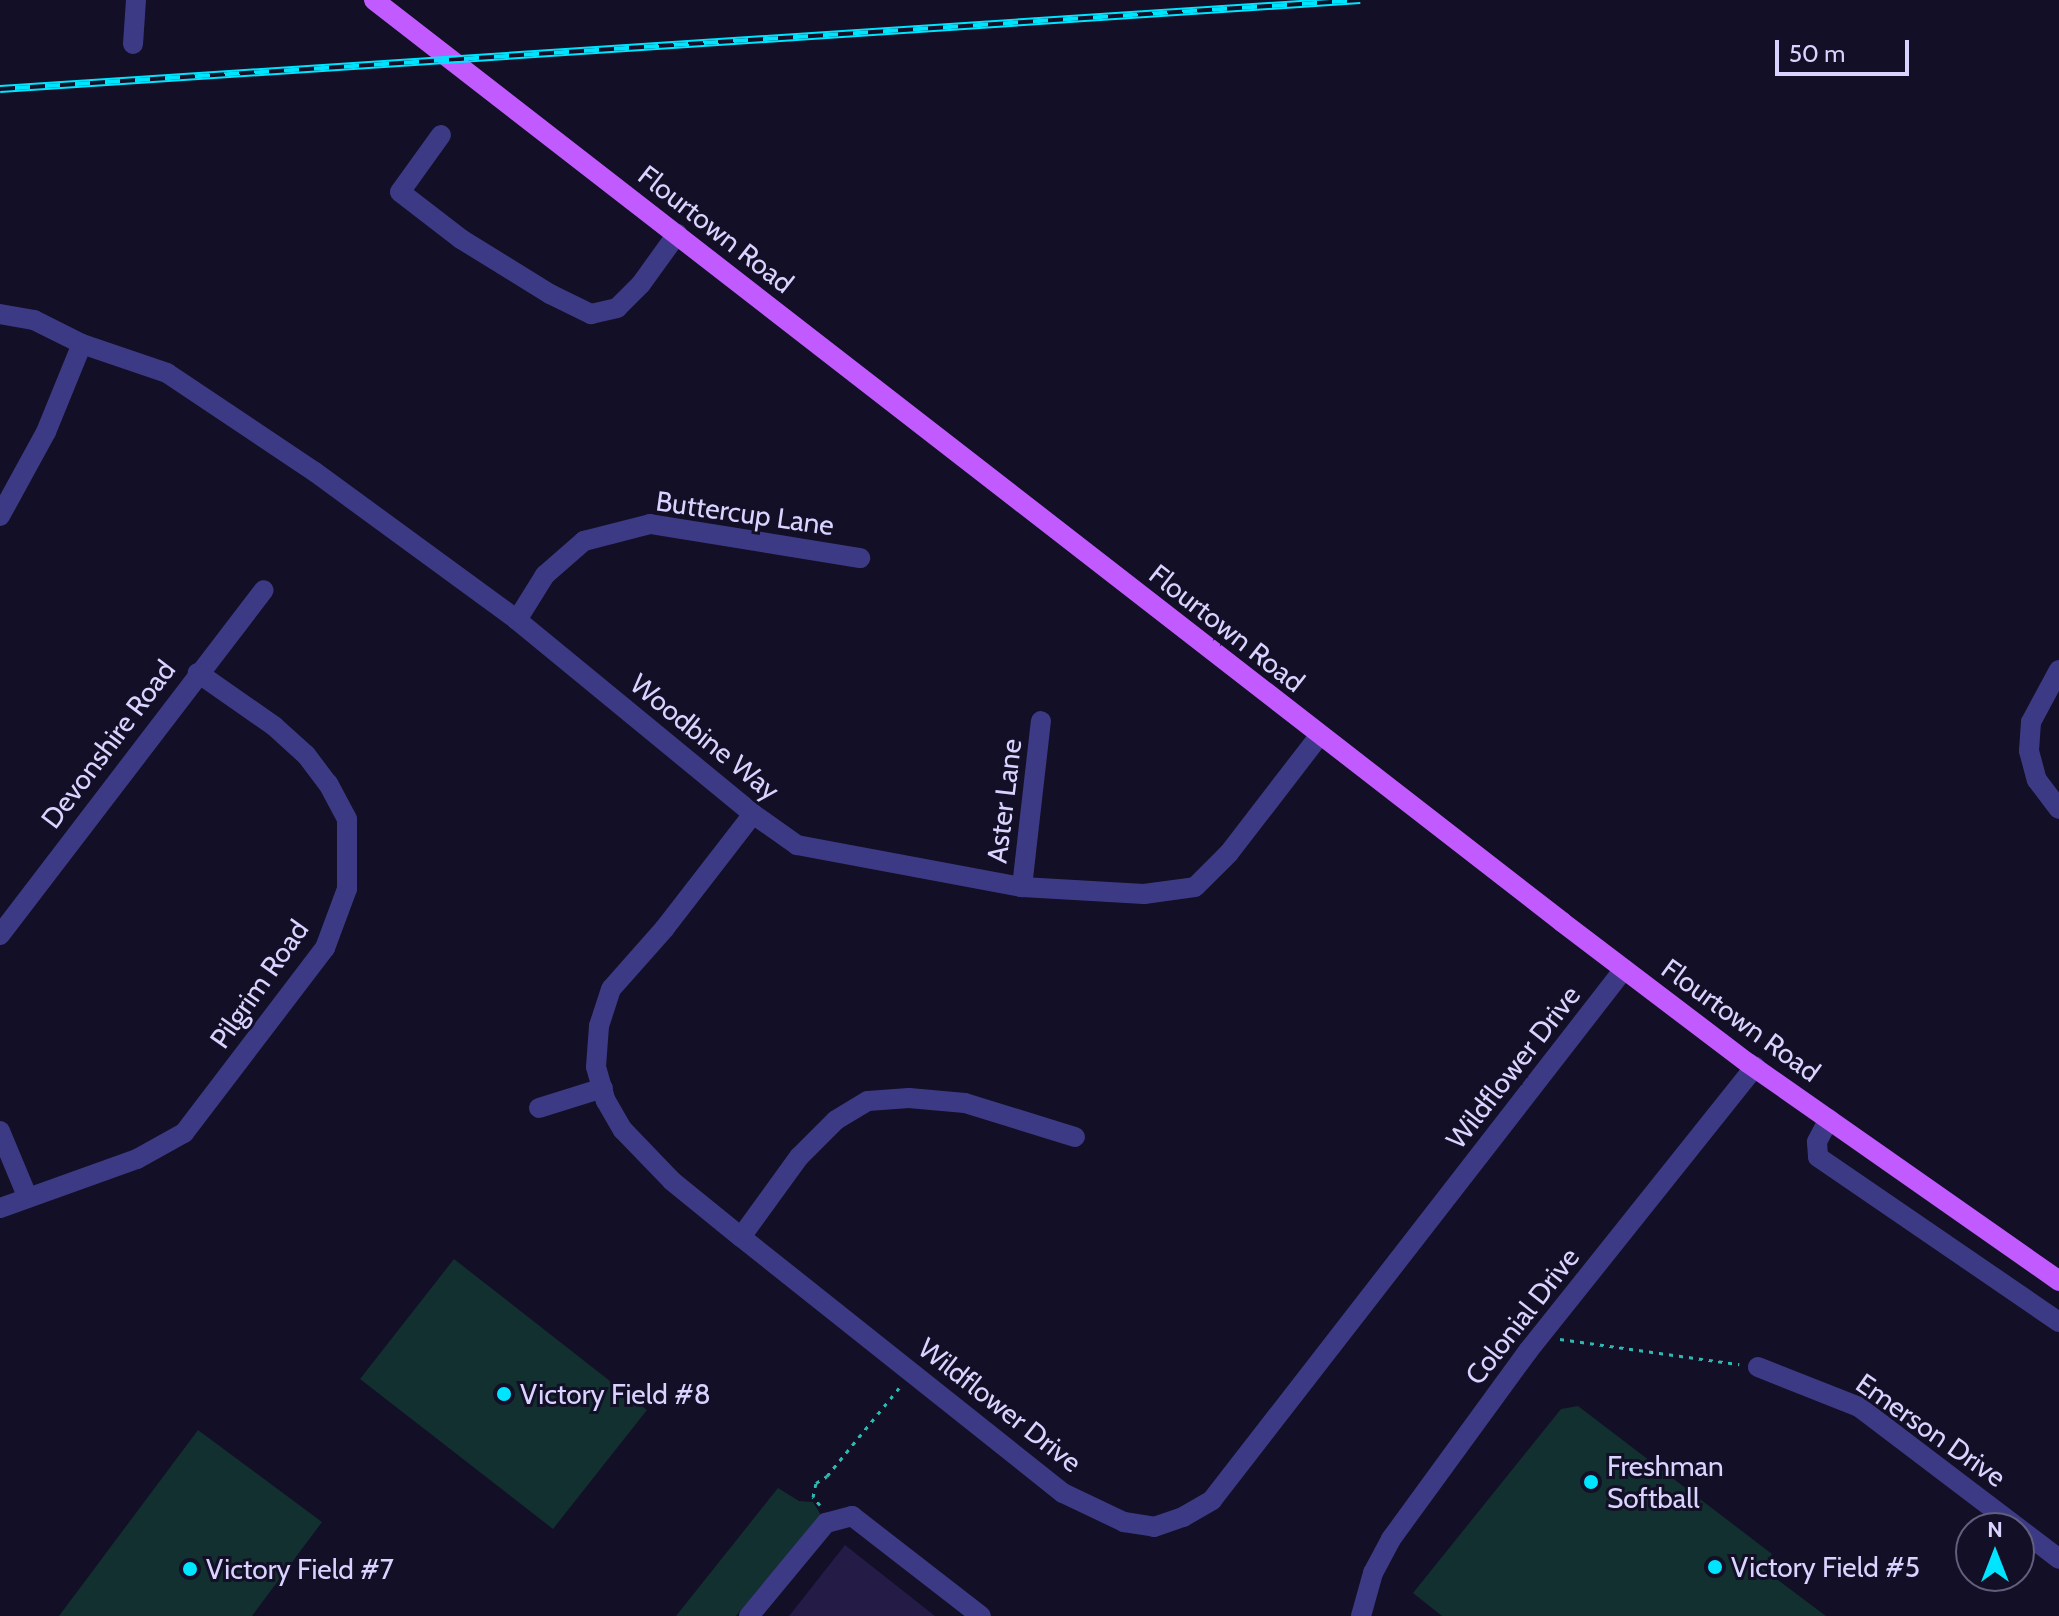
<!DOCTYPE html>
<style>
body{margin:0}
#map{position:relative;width:2059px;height:1616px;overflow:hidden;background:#130f26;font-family:Cabin,sans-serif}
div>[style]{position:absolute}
.green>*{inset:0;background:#12302f}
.building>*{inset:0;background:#241b47}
.path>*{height:3px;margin-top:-1.5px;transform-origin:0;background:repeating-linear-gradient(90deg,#2fb8b0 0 4px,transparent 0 10px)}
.minor>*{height:20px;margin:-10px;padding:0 10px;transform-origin:10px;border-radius:10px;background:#3d3a85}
.major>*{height:20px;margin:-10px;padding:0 10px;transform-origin:10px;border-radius:10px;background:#c25bff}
.rail>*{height:8px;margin-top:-4px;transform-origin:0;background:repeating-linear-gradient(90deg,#130f26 0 15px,#00e5ff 0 30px);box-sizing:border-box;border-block:2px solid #00e5ff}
.dots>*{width:22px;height:22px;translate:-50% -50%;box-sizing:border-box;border:4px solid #130f26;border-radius:50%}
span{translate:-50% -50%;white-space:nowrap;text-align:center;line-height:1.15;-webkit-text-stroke:6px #130f26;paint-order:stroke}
.street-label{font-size:28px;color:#d9d4ff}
.poi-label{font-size:28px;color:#d9d4ff}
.left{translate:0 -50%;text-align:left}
.north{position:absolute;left:1955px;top:1512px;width:80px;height:80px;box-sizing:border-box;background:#130f26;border:2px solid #625e7d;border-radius:50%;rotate:0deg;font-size:22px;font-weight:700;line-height:32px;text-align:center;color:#d9d4ff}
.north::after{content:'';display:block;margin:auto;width:28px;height:36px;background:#00e5ff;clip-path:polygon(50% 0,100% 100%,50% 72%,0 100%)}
.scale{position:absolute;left:1775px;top:40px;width:134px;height:36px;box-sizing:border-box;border:4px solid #d9d4ff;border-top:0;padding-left:10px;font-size:24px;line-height:28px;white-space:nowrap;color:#d9d4ff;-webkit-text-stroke:6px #130f26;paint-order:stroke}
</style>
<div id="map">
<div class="green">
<div style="clip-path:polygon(454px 1259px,647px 1410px,553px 1529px,360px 1379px)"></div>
<div style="clip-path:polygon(1578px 1406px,1772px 1554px,1762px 1568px,1826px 1616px,1442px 1616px,1413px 1593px,1561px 1409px)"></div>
<div style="clip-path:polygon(198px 1430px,322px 1522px,252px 1616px,59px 1616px)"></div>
<div style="clip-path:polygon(778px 1488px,799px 1501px,813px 1502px,821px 1515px,736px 1616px,676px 1616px)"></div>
</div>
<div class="building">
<div style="clip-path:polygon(845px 1545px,935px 1616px,789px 1616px)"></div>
</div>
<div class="path">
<div style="left:1560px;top:1339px;width:181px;rotate:8deg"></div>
<div style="left:820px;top:1505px;width:11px;rotate:-131deg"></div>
<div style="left:813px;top:1497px;width:14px;rotate:-78deg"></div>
<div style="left:816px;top:1483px;width:13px;rotate:-32deg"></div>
<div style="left:827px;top:1476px;width:114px;rotate:-50.7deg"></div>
</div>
<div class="minor">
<div style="left:133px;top:44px;width:44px;rotate:-86.1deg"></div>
<div style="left:441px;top:135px;width:70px;rotate:125.7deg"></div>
<div style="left:400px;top:192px;width:77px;rotate:37.6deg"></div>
<div style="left:461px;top:239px;width:105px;rotate:31.7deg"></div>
<div style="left:550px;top:294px;width:46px;rotate:26deg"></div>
<div style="left:591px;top:314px;width:27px;rotate:-13deg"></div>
<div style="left:617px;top:308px;width:34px;rotate:-45deg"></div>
<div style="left:641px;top:284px;width:62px;rotate:-54.2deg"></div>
<div style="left:0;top:314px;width:35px;rotate:10deg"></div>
<div style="left:34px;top:320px;width:54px;rotate:26.6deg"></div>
<div style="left:82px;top:344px;width:90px;rotate:18.8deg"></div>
<div style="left:167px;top:373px;width:178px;rotate:33.8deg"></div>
<div style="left:315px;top:472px;width:250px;rotate:36.2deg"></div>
<div style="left:517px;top:620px;width:306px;rotate:39.4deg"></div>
<div style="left:753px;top:814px;width:54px;rotate:35.2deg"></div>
<div style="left:797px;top:845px;width:229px;rotate:10.6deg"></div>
<div style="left:1022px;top:887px;width:122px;rotate:3.3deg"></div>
<div style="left:1144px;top:894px;width:51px;rotate:-7.8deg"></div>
<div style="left:1195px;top:887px;width:48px;rotate:-45deg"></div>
<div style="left:1229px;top:853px;width:148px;rotate:-52.4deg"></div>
<div style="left:0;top:516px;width:96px;rotate:-61.3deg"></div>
<div style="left:46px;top:432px;width:95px;rotate:-67.8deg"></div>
<div style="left:517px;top:620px;width:53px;rotate:-58.1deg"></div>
<div style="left:545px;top:575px;width:52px;rotate:-41.1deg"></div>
<div style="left:584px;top:541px;width:68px;rotate:-14.4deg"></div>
<div style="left:650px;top:524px;width:213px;rotate:9.2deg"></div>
<div style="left:2059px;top:670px;width:59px;rotate:118.3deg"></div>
<div style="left:2031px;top:722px;width:29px;rotate:94deg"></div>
<div style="left:2029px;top:751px;width:30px;rotate:75deg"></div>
<div style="left:2037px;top:780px;width:36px;rotate:53deg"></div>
<div style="left:753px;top:814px;width:144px;rotate:127.7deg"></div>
<div style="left:665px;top:928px;width:81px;rotate:131.5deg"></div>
<div style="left:611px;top:989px;width:39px;rotate:108deg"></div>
<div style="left:599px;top:1026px;width:41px;rotate:94.2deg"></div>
<div style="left:596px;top:1067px;width:35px;rotate:74deg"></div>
<div style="left:606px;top:1101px;width:34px;rotate:60deg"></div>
<div style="left:623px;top:1130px;width:71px;rotate:46.1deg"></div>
<div style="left:672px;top:1181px;width:89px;rotate:39.1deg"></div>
<div style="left:741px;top:1237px;width:411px;rotate:38.5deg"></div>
<div style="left:1063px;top:1493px;width:68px;rotate:25.4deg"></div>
<div style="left:1124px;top:1522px;width:30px;rotate:9deg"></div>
<div style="left:1154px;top:1527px;width:31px;rotate:-19deg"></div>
<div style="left:1183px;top:1517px;width:34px;rotate:-30deg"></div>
<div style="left:1212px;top:1500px;width:672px;rotate:-52.19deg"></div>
<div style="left:1022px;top:887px;width:167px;rotate:-83.5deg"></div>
<div style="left:0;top:935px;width:434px;rotate:-52.6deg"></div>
<div style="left:539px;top:1108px;width:67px;rotate:-17.4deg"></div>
<div style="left:1829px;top:1119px;width:26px;rotate:118deg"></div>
<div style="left:1817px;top:1142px;width:15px;rotate:86deg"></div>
<div style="left:1818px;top:1157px;width:292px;rotate:34.4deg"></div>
<div style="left:0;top:1131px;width:70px;rotate:67.4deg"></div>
<div style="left:0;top:1208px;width:145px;rotate:-19.7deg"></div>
<div style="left:137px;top:1159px;width:54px;rotate:-29deg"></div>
<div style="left:184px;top:1133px;width:233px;rotate:-52.7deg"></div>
<div style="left:325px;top:948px;width:63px;rotate:-69.6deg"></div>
<div style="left:347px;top:889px;width:70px;rotate:-90deg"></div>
<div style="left:347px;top:819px;width:40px;rotate:-118deg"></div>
<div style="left:328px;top:784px;width:36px;rotate:-127deg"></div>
<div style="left:306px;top:755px;width:43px;rotate:-137.8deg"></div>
<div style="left:274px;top:726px;width:93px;rotate:-145.1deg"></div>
<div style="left:741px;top:1237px;width:99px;rotate:-54.1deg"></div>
<div style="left:799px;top:1157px;width:52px;rotate:-45deg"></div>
<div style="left:836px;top:1120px;width:37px;rotate:-31deg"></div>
<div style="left:868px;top:1101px;width:41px;rotate:-4.2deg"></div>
<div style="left:909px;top:1098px;width:56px;rotate:5.1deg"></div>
<div style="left:965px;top:1103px;width:115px;rotate:17.2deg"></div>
<div style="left:1758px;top:1367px;width:109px;rotate:21.6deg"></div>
<div style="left:1859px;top:1407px;width:251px;rotate:37.2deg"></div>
<div style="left:749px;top:1616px;width:121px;rotate:-50.4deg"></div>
<div style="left:826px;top:1523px;width:27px;rotate:-15deg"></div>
<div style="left:852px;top:1516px;width:163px;rotate:37.8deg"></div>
<div style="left:1361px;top:1616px;width:45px;rotate:-74.4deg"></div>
<div style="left:1373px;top:1573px;width:38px;rotate:-62deg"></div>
<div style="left:1391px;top:1539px;width:233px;rotate:-53.9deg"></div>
<div style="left:1528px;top:1351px;width:364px;rotate:-51.4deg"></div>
</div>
<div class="major">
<div style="left:374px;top:0;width:1504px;rotate:37.81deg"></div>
<div style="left:1562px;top:922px;width:233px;rotate:37.2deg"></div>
<div style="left:1748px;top:1063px;width:380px;rotate:35deg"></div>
</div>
<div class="rail">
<div style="left:0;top:89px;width:1363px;rotate:-3.74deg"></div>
</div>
<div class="dots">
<div style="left:504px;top:1394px;background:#00e5ff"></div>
<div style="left:1591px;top:1482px;background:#00e5ff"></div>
<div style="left:1715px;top:1567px;background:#00e5ff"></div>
<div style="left:190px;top:1569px;background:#00e5ff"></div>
</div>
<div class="street-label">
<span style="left:716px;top:229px;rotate:38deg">Flourtown Road</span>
<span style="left:745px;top:513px;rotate:8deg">Buttercup Lane</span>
<span style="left:1227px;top:628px;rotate:38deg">Flourtown Road</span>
<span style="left:705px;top:737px;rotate:39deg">Woodbine Way</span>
<span style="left:108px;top:744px;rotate:-53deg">Devonshire Road</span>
<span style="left:1004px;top:801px;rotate:-83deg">Aster Lane</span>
<span style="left:259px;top:984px;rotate:-55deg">Pilgrim Road</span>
<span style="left:1741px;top:1020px;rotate:36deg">Flourtown Road</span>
<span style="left:1513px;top:1067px;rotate:-52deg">Wildflower Drive</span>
<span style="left:1522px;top:1316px;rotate:-52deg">Colonial Drive</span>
<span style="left:1000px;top:1405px;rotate:38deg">Wildflower Drive</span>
<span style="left:1931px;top:1430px;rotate:35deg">Emerson Drive</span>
</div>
<div class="poi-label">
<span class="left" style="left:520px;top:1394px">Victory Field #8</span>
<span class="left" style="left:1607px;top:1482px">Freshman<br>Softball</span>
<span class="left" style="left:1731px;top:1567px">Victory Field #5</span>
<span class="left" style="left:206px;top:1569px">Victory Field #7</span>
</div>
<div class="north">N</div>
<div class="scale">50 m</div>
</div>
